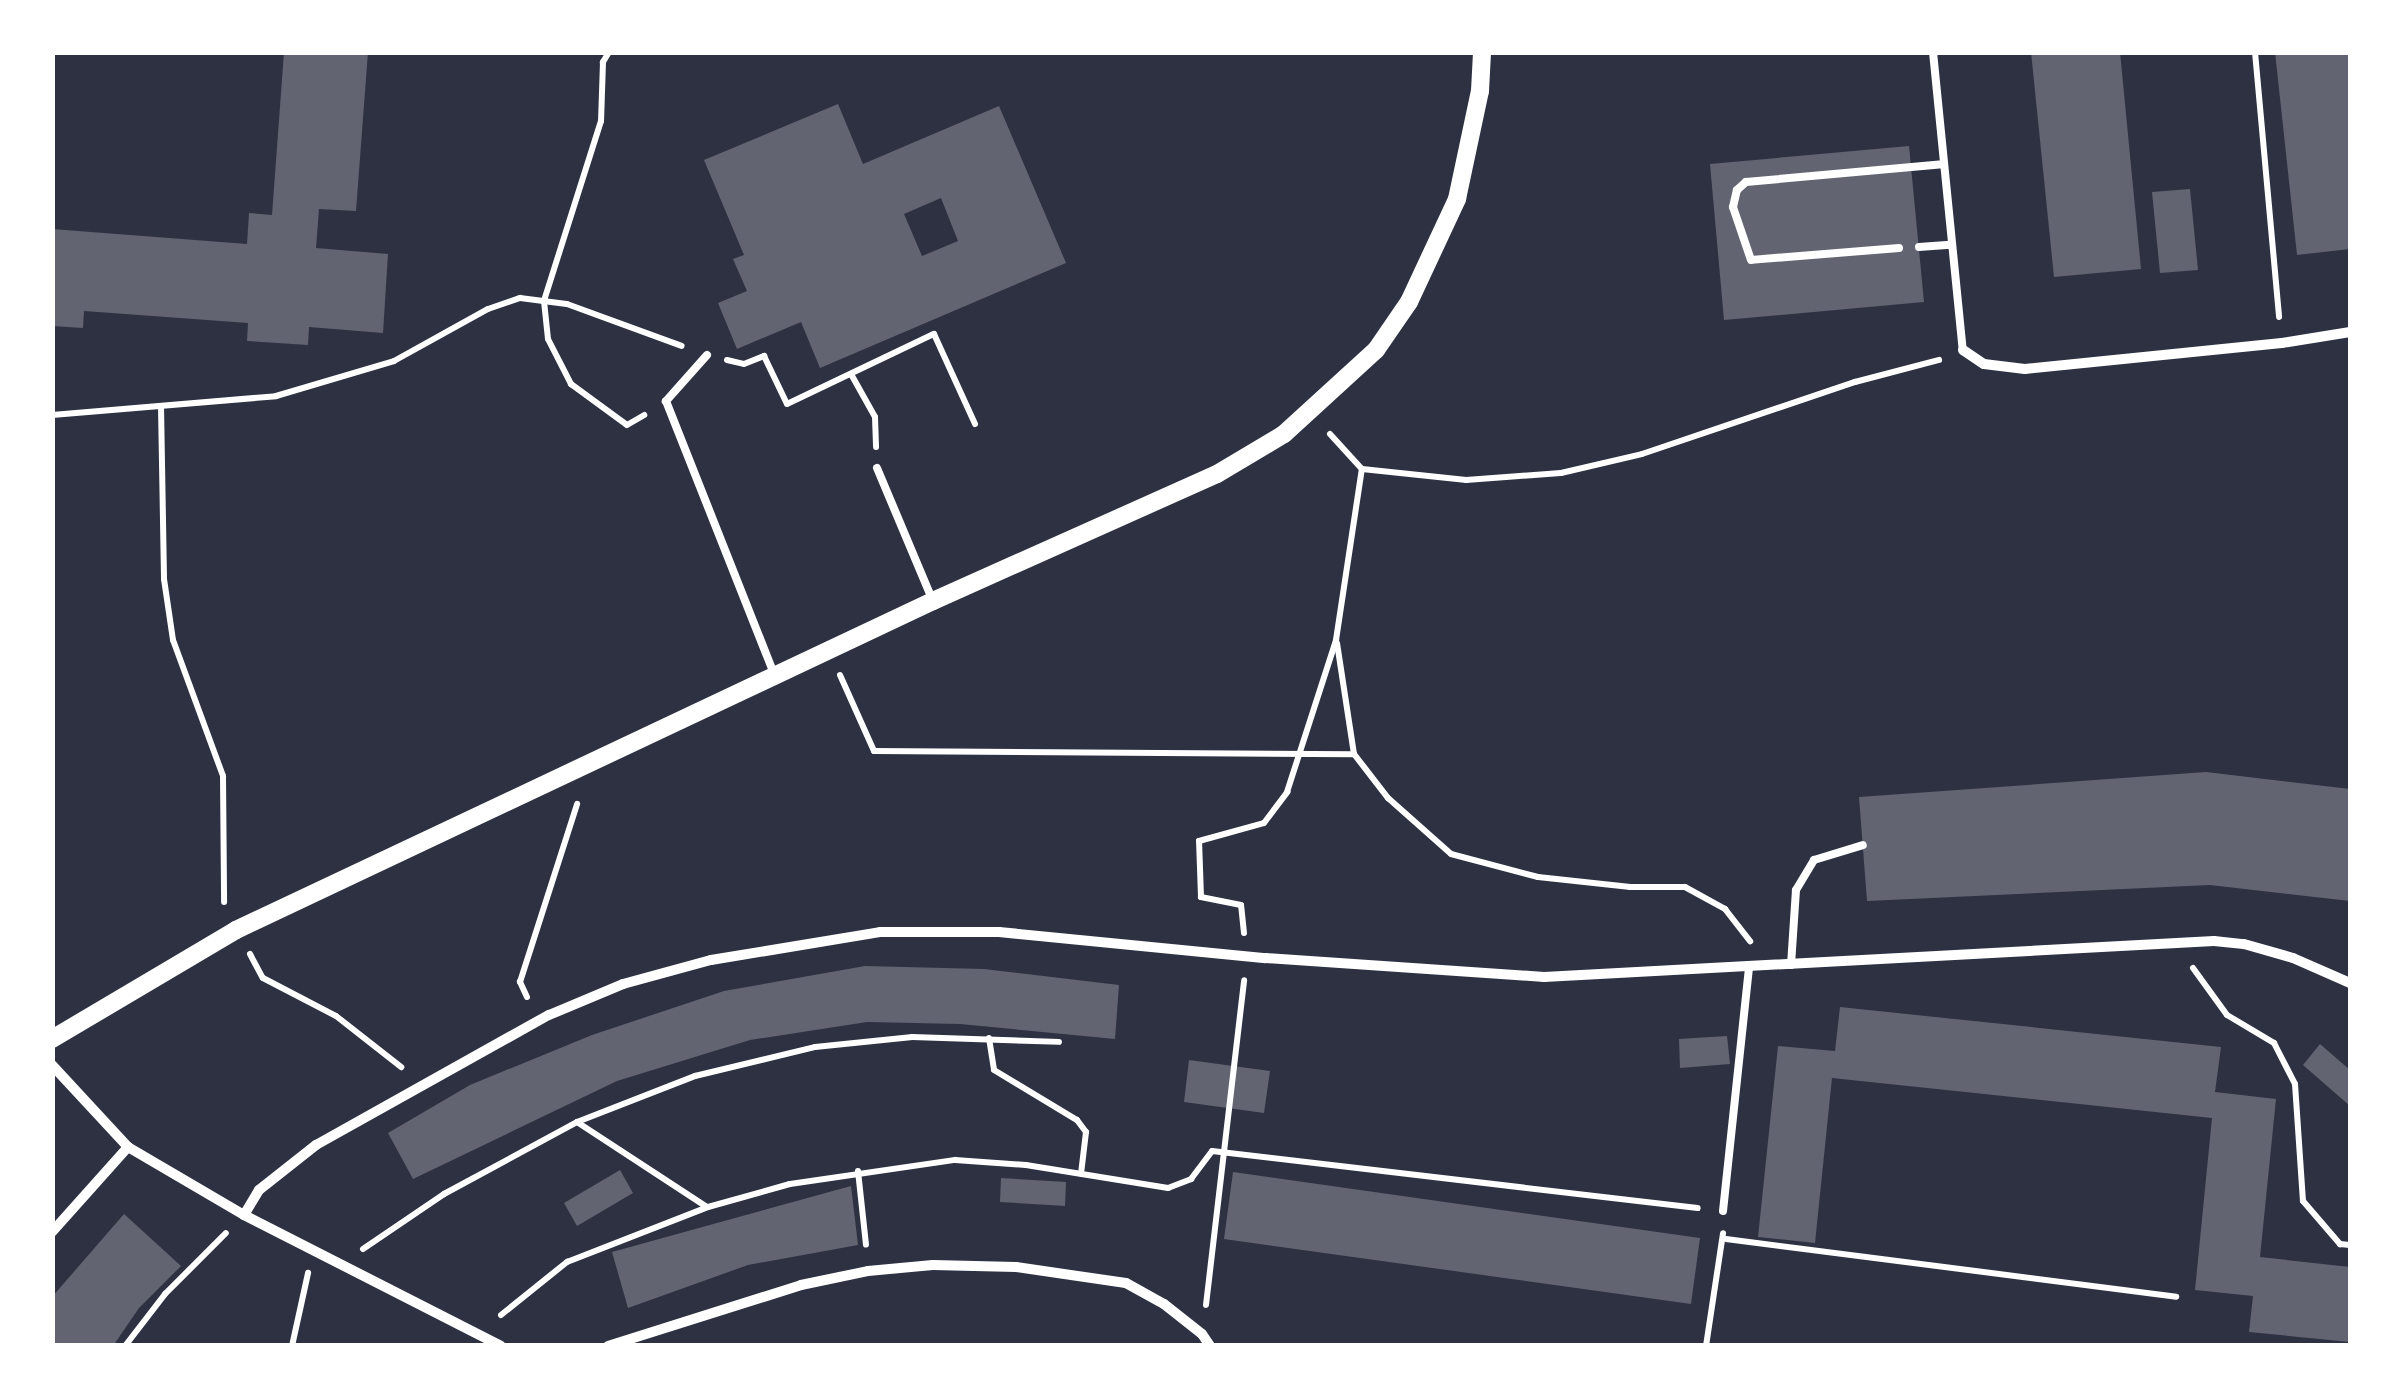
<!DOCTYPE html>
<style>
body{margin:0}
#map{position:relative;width:2403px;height:1398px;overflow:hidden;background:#2d3142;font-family:"Noto Serif",serif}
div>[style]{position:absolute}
.building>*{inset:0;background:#626471}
.path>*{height:6px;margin:-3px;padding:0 3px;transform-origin:3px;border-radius:3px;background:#fff}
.service>*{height:8px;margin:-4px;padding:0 4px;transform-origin:4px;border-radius:4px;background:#fff}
.minor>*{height:10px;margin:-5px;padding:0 5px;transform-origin:5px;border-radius:5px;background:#fff}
.tertiary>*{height:18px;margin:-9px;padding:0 9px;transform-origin:9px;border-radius:9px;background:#fff}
span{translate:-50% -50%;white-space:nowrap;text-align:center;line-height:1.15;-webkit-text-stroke:8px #fff;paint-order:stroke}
.frame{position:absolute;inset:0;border:55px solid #fff;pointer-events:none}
</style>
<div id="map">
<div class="building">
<div style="clip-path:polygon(284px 52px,368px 52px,356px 211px,319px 209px,316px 248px,388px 254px,383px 333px,309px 327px,308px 345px,247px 341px,248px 323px,84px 311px,83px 328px,52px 326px,52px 229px,247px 244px,249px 213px,272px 215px)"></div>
<div style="clip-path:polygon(2031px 52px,2120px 52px,2141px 269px,2054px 277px)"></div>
<div style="clip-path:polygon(2275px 52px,2350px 52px,2350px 249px,2297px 255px)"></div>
<div style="clip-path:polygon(evenodd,838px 104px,863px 164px,999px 106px,1066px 263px,820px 368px,801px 322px,737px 349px,718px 303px,747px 291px,733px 259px,744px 255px,704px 160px,838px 104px,941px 198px,958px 241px,922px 256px,904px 214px,941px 198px)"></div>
<div style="clip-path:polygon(1909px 146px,1924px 302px,1724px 320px,1710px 164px)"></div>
<div style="clip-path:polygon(2190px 189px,2198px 270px,2160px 273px,2152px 192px)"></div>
<div style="clip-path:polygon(2206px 772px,2350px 789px,2350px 901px,2210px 885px,1867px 901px,1859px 797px)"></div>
<div style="clip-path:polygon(865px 966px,984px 969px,1119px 985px,1115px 1039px,960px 1024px,867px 1022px,750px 1040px,617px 1081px,413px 1179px,388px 1133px,470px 1085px,592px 1035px,724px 991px)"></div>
<div style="clip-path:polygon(1840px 1007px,2221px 1047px,2215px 1092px,2276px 1099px,2260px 1257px,2350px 1267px,2350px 1342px,2249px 1332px,2253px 1296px,2195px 1290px,2212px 1118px,1832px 1078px,1815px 1243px,1758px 1237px,1778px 1046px,1835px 1051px)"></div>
<div style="clip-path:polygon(1727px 1036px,1730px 1064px,1680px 1068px,1679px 1039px)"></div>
<div style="clip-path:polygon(2320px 1044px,2350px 1070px,2350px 1106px,2303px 1065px)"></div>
<div style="clip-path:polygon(1189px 1060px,1270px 1071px,1264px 1113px,1184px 1102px)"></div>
<div style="clip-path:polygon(620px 1170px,633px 1193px,577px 1226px,564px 1203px)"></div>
<div style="clip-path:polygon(1233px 1172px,1700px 1238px,1691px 1304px,1224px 1239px)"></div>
<div style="clip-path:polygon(1001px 1178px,1066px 1182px,1065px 1206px,1000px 1202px)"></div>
<div style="clip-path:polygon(851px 1186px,858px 1245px,748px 1265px,628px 1308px,612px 1252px)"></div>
<div style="clip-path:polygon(124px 1214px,181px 1266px,139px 1308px,113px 1346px,52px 1346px,52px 1297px)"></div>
</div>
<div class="path">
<div style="left:609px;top:52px;width:12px;rotate:121deg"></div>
<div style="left:603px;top:62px;width:59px;rotate:91.9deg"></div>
<div style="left:601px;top:121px;width:189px;rotate:107.6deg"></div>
<div style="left:544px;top:301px;width:38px;rotate:84deg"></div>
<div style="left:548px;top:339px;width:51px;rotate:62.9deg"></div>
<div style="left:571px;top:384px;width:69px;rotate:36.2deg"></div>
<div style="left:627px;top:425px;width:20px;rotate:-30deg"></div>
<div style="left:2255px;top:52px;width:266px;rotate:84.8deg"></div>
<div style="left:727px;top:360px;width:17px;rotate:13deg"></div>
<div style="left:744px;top:364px;width:22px;rotate:-22deg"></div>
<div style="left:764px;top:356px;width:53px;rotate:64.4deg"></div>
<div style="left:787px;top:404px;width:163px;rotate:-25.5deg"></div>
<div style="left:934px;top:334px;width:99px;rotate:65.5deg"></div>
<div style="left:851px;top:374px;width:49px;rotate:60.8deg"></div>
<div style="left:875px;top:417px;width:30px;rotate:88deg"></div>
<div style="left:161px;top:406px;width:173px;rotate:89deg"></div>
<div style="left:164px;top:579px;width:62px;rotate:81.6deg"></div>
<div style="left:173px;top:640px;width:145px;rotate:69.8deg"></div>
<div style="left:223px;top:776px;width:126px;rotate:89.5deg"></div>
<div style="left:52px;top:415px;width:225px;rotate:-4.8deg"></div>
<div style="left:276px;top:396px;width:123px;rotate:-16.5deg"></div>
<div style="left:394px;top:361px;width:107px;rotate:-29deg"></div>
<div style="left:488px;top:309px;width:34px;rotate:-19deg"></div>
<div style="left:520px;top:298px;width:47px;rotate:7.3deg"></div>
<div style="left:567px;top:304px;width:122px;rotate:20.1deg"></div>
<div style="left:1330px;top:434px;width:47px;rotate:47.6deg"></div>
<div style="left:1362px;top:469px;width:105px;rotate:6deg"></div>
<div style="left:1466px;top:480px;width:95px;rotate:-4.2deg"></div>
<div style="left:1561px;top:473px;width:83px;rotate:-13.2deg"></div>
<div style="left:1642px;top:454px;width:225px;rotate:-18.7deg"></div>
<div style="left:1855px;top:382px;width:87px;rotate:-14.7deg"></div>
<div style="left:1337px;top:643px;width:112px;rotate:81.3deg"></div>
<div style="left:1354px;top:754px;width:56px;rotate:52.3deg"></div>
<div style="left:1388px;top:798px;width:84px;rotate:41.6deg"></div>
<div style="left:1451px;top:854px;width:90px;rotate:14.8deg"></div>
<div style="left:1538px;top:877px;width:93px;rotate:6.2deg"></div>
<div style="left:1630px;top:887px;width:55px"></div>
<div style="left:1685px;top:887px;width:46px;rotate:28.8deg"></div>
<div style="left:1725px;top:909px;width:41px;rotate:52deg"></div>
<div style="left:840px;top:675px;width:83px;rotate:65.9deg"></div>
<div style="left:874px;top:751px;width:480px;rotate:0.4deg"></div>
<div style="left:1244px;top:933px;width:28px;rotate:-96deg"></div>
<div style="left:1241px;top:905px;width:41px;rotate:-168.7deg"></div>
<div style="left:1201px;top:897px;width:56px;rotate:-92deg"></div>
<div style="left:1199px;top:841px;width:67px;rotate:-15.5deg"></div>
<div style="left:1264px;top:823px;width:39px;rotate:-53deg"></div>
<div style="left:1287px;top:792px;width:160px;rotate:-72.1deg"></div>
<div style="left:1336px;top:640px;width:173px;rotate:-81.4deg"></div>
<div style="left:250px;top:954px;width:27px;rotate:62deg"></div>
<div style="left:263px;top:978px;width:82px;rotate:27.5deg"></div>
<div style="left:336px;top:1016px;width:83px;rotate:38.1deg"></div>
<div style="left:2193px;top:968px;width:58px;rotate:54.1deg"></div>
<div style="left:2227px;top:1015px;width:55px;rotate:30.8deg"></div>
<div style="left:2274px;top:1043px;width:46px;rotate:62.9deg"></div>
<div style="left:2295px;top:1084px;width:117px;rotate:86.1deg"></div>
<div style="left:2303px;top:1201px;width:57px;rotate:49.3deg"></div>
<div style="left:2340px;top:1244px;width:10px;rotate:6deg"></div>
<div style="left:527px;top:997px;width:17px;rotate:-115deg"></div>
<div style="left:520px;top:982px;width:187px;rotate:-72.2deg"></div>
<div style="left:989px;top:1038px;width:32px;rotate:81deg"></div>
<div style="left:994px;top:1070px;width:97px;rotate:31.1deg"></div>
<div style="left:1077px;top:1120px;width:15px;rotate:53deg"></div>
<div style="left:1086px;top:1132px;width:42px;rotate:96.8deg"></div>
<div style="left:577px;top:1122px;width:155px;rotate:33.2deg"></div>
<div style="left:858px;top:1171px;width:74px;rotate:83.8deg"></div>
<div style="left:1726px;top:1239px;width:454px;rotate:7.3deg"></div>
<div style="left:363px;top:1249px;width:98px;rotate:-34.2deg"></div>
<div style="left:444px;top:1194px;width:151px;rotate:-28.4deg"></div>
<div style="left:577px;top:1122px;width:127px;rotate:-21.3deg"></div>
<div style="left:695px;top:1076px;width:123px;rotate:-13.6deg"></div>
<div style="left:815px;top:1047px;width:98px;rotate:-5.9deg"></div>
<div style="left:912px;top:1037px;width:147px;rotate:1.9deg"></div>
<div style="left:1206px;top:1305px;width:327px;rotate:-83.3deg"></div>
<div style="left:501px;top:1315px;width:85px;rotate:-38.8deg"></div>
<div style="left:567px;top:1262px;width:151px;rotate:-21.3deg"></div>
<div style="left:708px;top:1207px;width:85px;rotate:-15.7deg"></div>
<div style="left:790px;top:1184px;width:167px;rotate:-8.3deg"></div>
<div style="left:955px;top:1160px;width:71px;rotate:4deg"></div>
<div style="left:1026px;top:1165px;width:144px;rotate:9.2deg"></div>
<div style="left:1168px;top:1188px;width:25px;rotate:-21deg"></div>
<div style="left:1191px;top:1179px;width:35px;rotate:-53deg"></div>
<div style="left:1212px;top:1151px;width:489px;rotate:6.7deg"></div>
<div style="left:125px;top:1346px;width:66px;rotate:-52.4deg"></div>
<div style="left:165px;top:1294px;width:86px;rotate:-45deg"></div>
<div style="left:292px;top:1346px;width:75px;rotate:-77.6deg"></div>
<div style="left:1706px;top:1346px;width:114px;rotate:-81.4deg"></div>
</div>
<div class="service">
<div style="left:1933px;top:52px;width:300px;rotate:84.3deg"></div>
<div style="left:1919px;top:247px;width:31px;rotate:-4deg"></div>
<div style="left:1899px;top:248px;width:148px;rotate:175.4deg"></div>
<div style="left:1751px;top:260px;width:56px;rotate:-108.8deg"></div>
<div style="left:1733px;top:207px;width:17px;rotate:-77deg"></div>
<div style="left:1737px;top:190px;width:12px;rotate:-42deg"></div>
<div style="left:1746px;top:182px;width:197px;rotate:-5.2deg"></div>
<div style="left:707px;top:355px;width:62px;rotate:131.7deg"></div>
<div style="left:666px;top:401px;width:294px;rotate:68.4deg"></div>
<div style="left:877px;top:468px;width:144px;rotate:67.2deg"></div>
<div style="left:1791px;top:965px;width:75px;rotate:-86.2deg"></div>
<div style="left:1796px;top:890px;width:35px;rotate:-59deg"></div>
<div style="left:1814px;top:860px;width:51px;rotate:-17deg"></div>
<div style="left:1723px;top:1211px;width:245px;rotate:-83.9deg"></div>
</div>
<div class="minor">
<div style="left:1963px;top:350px;width:25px;rotate:34deg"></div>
<div style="left:1984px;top:364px;width:41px;rotate:7deg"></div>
<div style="left:2025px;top:369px;width:258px;rotate:-5.8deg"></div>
<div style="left:2282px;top:343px;width:69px;rotate:-9.2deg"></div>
<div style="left:52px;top:1065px;width:112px;rotate:47.2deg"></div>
<div style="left:128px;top:1147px;width:134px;rotate:30.4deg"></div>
<div style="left:244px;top:1215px;width:288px;rotate:27deg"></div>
<div style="left:244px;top:1215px;width:29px;rotate:-59deg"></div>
<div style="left:259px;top:1190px;width:73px;rotate:-38.3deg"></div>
<div style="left:316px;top:1145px;width:267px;rotate:-29.2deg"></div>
<div style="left:549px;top:1015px;width:80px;rotate:-22.7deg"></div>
<div style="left:623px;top:984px;width:91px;rotate:-15.3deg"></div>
<div style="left:711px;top:960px;width:171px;rotate:-9.4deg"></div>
<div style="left:880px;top:932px;width:119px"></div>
<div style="left:999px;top:932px;width:268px;rotate:5.6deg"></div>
<div style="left:1266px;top:958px;width:279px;rotate:3.9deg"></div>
<div style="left:1544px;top:977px;width:671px;rotate:-3.08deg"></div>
<div style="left:2214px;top:941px;width:30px;rotate:6deg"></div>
<div style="left:2244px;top:944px;width:51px;rotate:15.9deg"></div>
<div style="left:2293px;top:958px;width:62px;rotate:23.7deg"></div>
<div style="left:52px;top:1232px;width:114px;rotate:-48.2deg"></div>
<div style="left:608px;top:1346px;width:202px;rotate:-17.5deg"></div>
<div style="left:801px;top:1285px;width:68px;rotate:-11.8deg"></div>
<div style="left:868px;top:1271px;width:65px;rotate:-5.3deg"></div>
<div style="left:933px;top:1265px;width:83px;rotate:1.4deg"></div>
<div style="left:1016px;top:1267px;width:111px;rotate:8.3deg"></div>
<div style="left:1126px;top:1283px;width:43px;rotate:28.9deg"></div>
<div style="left:1164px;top:1304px;width:48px;rotate:38.3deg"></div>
<div style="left:1202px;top:1334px;width:14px;rotate:56deg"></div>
</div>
<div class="tertiary">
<div style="left:52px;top:1039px;width:214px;rotate:-30.6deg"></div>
<div style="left:236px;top:930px;width:771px;rotate:-25.27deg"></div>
<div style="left:933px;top:601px;width:311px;rotate:-24.1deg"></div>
<div style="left:1217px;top:474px;width:78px;rotate:-30.8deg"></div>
<div style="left:1284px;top:434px;width:125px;rotate:-42.4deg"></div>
<div style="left:1376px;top:350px;width:58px;rotate:-55.5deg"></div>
<div style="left:1409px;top:302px;width:114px;rotate:-65deg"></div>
<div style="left:1457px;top:199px;width:110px;rotate:-78deg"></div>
<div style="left:1480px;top:91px;width:39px;rotate:-87deg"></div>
</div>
<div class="frame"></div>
</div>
